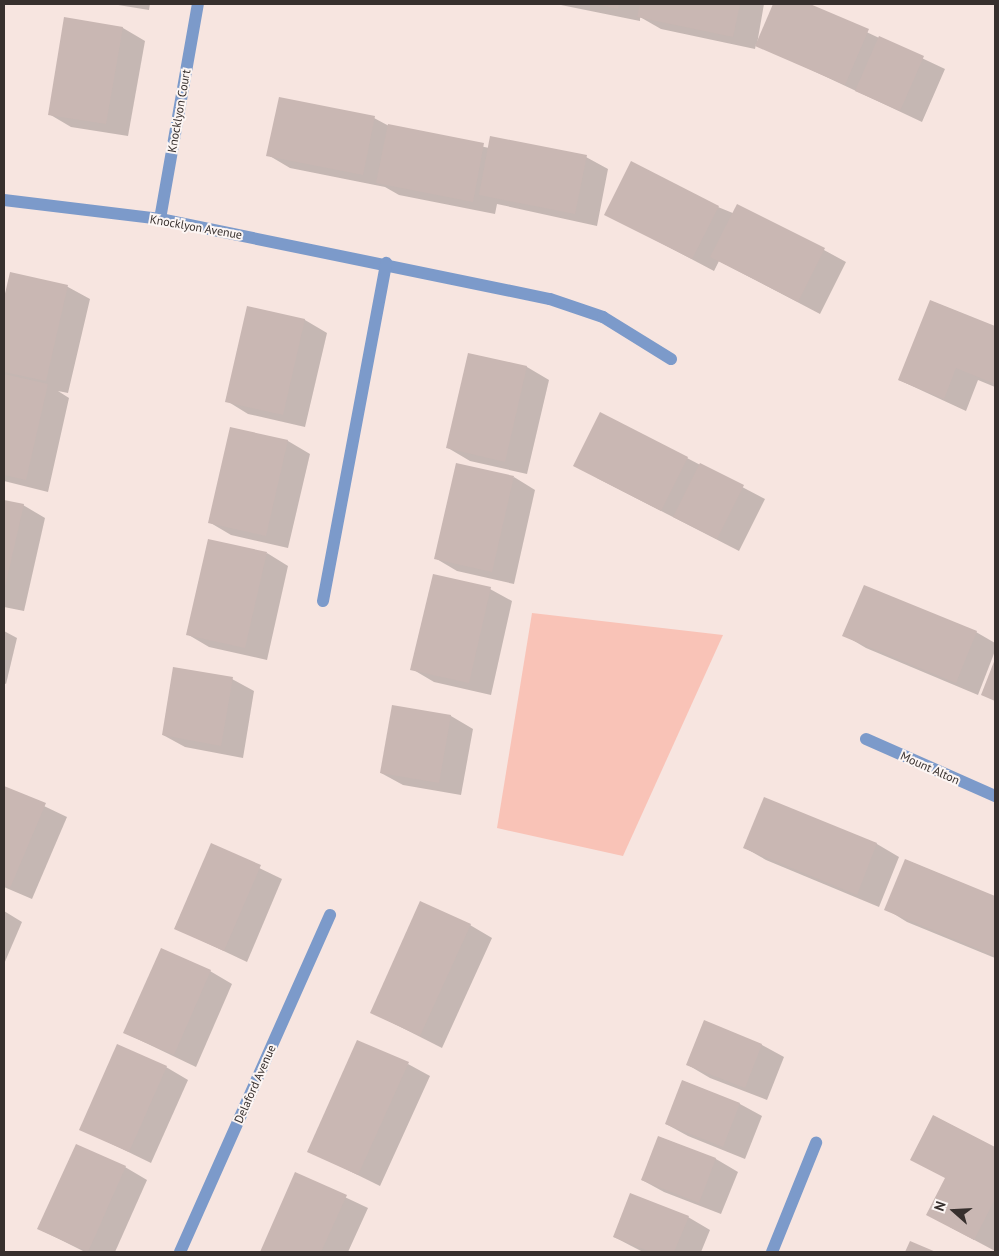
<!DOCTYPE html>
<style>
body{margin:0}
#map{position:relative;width:999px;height:1256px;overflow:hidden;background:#f7e5e0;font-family:"PT Sans",sans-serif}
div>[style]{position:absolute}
.green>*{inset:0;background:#f9c3b7}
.shadow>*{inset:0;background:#0003}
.building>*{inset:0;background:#c9b7b3}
.street>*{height:12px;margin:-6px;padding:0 6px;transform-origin:6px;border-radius:6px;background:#7c9aca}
span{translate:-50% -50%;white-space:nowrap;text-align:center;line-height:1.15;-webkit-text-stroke:4px #fcf5f3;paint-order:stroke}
.street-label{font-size:12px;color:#37302e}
.frame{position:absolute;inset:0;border:5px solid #37302e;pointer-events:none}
.north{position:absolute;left:929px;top:1186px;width:50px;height:50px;-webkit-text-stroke:4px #fcf5f3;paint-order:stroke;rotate:289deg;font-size:14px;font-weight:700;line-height:20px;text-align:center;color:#37302e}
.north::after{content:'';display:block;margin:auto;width:18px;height:22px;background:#37302e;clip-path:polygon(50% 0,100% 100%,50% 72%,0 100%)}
</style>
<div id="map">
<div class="green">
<div style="clip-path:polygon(532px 613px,723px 635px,623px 856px,497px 828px)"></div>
</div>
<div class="shadow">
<div style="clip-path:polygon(112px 4px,150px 4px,149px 10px)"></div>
<div style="clip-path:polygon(556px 4px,764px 4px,757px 44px,774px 4px,807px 4px,945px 69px,922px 122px,756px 44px,755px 49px,661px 29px,640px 17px,640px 21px)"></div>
<div style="clip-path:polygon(65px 19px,123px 28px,145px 41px,128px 136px,71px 127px,49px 114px)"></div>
<div style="clip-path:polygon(374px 118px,389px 126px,489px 148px,586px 157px,608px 169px,597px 226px,497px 204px,495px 214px,399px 195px,385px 187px,290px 168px,268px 155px)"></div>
<div style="clip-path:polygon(718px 207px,824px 250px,846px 262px,820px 314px,719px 261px,714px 271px,606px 214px)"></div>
<div style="clip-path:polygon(11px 274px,68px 287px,90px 299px,68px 393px,58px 391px,69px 398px,48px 492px,4px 481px,4px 305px)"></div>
<div style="clip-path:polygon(931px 301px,995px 327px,995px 387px,978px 380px,966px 411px,899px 380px)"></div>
<div style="clip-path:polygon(248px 307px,305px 320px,327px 333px,305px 427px,248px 414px,227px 401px)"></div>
<div style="clip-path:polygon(469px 354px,527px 367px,549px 380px,527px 474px,470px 461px,448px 448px)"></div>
<div style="clip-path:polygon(231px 428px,288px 441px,310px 454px,288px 548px,231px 535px,209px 522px)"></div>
<div style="clip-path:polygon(687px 458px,765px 499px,739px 551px,597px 478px)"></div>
<div style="clip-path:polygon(514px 477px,535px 490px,514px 584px,457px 571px,435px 558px)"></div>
<div style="clip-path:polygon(4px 501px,23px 505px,45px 518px,24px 611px,4px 607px)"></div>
<div style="clip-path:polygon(267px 553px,288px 566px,267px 660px,209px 647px,187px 634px)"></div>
<div style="clip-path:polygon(490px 589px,512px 601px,491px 695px,434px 682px,412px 669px)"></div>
<div style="clip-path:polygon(4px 631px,17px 638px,6px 684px,4px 683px)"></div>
<div style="clip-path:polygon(976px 632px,995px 643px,995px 651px,978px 695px,866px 648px,844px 635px)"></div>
<div style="clip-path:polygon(232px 679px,254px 691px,243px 758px,185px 747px,163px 735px)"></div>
<div style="clip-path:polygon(393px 707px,451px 716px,473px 729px,461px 795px,403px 785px,381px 773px)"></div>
<div style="clip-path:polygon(4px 787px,67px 817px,32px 899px,4px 887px)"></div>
<div style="clip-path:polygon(765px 799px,877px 844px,899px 857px,879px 907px,766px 860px,745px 848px)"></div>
<div style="clip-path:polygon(212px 845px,282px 879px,247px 962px,175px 928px)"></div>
<div style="clip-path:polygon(906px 860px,995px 897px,995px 958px,907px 922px,886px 909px)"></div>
<div style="clip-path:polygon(4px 911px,22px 922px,4px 964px)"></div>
<div style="clip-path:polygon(470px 925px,492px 938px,442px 1048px,371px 1012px)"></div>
<div style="clip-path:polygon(210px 971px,232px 984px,196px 1067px,125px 1033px)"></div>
<div style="clip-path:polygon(705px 1022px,762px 1045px,784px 1057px,767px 1100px,710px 1078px,688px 1065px)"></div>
<div style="clip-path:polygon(408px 1064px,430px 1076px,380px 1186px,309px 1151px)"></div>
<div style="clip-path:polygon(166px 1067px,188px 1080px,151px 1163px,81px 1129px)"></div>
<div style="clip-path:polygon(683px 1081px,740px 1104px,762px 1116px,745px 1159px,688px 1136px,666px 1124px)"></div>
<div style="clip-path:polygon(934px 1116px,995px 1148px,995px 1251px,950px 1227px,946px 1179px)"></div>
<div style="clip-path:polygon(659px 1137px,716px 1159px,738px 1172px,721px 1214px,664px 1192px,642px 1180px)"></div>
<div style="clip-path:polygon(125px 1167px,147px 1180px,115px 1252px,85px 1252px,39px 1229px)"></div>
<div style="clip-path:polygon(296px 1174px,368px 1208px,348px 1252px,261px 1252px)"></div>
<div style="clip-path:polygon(688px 1217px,710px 1230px,701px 1252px,643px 1252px,614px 1237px)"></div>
</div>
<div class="building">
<div style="clip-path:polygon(595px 4px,619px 4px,618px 9px)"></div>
<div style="clip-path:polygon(640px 4px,740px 4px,733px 37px,637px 17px)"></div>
<div style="clip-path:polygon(773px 4px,810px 4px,869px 29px,845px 85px,755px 46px)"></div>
<div style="clip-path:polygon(64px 17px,123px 27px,106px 124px,48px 115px)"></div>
<div style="clip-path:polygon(879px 36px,924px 56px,900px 111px,855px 91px)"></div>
<div style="clip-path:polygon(279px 97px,375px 116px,363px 175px,266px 156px)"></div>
<div style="clip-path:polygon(388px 124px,484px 143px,473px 202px,376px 183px)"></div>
<div style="clip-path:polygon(490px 136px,587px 155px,575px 214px,479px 195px)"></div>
<div style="clip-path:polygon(631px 161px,719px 206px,692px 259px,604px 215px)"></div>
<div style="clip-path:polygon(737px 204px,825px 248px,798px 302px,710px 257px)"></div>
<div style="clip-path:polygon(10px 272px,68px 285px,46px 381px,4px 372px,4px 298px)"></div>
<div style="clip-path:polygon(930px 300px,995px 326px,995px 384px,956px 368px,944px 399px,898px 380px)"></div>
<div style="clip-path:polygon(247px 306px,305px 319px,283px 415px,225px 402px)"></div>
<div style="clip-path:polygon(468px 353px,527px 366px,505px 462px,446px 448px)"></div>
<div style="clip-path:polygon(4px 374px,48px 384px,26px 480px,4px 475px)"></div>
<div style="clip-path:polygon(600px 412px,688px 457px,661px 511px,573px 466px)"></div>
<div style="clip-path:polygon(230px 427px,288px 440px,266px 536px,208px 523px)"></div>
<div style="clip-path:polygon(456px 463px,514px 476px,492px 572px,434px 559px)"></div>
<div style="clip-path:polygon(700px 463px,744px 485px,717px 539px,673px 517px)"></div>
<div style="clip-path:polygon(4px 500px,24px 504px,5px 587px,4px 587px)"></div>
<div style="clip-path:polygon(208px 539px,267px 552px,245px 648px,186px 635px)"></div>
<div style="clip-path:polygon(433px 574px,491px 587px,469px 683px,410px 670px)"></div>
<div style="clip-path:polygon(864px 585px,977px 631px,956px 683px,842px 636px)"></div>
<div style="clip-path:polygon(995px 659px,995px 701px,981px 695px)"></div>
<div style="clip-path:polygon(173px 667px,233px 677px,221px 746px,162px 735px)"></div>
<div style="clip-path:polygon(392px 705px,451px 715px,439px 783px,380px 773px)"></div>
<div style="clip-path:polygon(4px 786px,46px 803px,10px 888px,4px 885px)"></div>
<div style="clip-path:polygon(764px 797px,877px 843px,857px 895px,743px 848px)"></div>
<div style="clip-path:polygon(211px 843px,261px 865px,224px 951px,174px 929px)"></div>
<div style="clip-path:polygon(905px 859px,995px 896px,995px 956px,884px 910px)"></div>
<div style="clip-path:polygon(420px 901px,471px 924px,420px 1036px,370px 1013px)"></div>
<div style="clip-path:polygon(161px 948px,211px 970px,174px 1055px,123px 1033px)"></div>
<div style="clip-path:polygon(704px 1020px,762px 1044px,745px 1088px,686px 1065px)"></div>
<div style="clip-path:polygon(357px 1040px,409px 1062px,358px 1175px,307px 1152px)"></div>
<div style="clip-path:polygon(117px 1044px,167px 1066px,129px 1152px,79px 1130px)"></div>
<div style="clip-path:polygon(682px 1080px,740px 1103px,723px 1147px,665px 1124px)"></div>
<div style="clip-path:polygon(933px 1115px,995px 1147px,995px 1199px,974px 1240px,926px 1215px,945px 1178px,910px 1160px)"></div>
<div style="clip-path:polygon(658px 1136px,716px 1158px,699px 1203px,641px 1180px)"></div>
<div style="clip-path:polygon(76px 1144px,126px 1166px,88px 1252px,37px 1229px)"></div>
<div style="clip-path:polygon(295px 1172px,347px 1195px,321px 1252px,260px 1252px)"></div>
<div style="clip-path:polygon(630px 1193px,689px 1216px,674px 1252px,651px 1252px,613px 1237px)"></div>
<div style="clip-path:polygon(910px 1241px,936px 1252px,905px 1252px)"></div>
</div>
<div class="street">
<div style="left:4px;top:200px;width:157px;rotate:6.9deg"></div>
<div style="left:160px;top:219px;width:398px;rotate:11.6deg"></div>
<div style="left:550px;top:299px;width:56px;rotate:18.8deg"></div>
<div style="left:603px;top:317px;width:80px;rotate:31.7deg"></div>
<div style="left:160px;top:219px;width:218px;rotate:-80deg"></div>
<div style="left:323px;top:601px;width:344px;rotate:-79.4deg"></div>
<div style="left:866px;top:739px;width:141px;rotate:23.8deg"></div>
<div style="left:180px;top:1252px;width:369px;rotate:-66deg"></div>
<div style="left:772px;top:1252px;width:118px;rotate:-68deg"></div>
</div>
<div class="street-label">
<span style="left:179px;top:111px;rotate:-80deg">Knocklyon Court</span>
<span style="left:196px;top:227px;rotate:10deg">Knocklyon Avenue</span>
<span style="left:930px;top:768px;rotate:24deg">Mount Alton</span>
<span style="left:255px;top:1084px;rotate:-66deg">Delaford Avenue</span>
</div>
<div class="frame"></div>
<div class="north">N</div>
</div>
